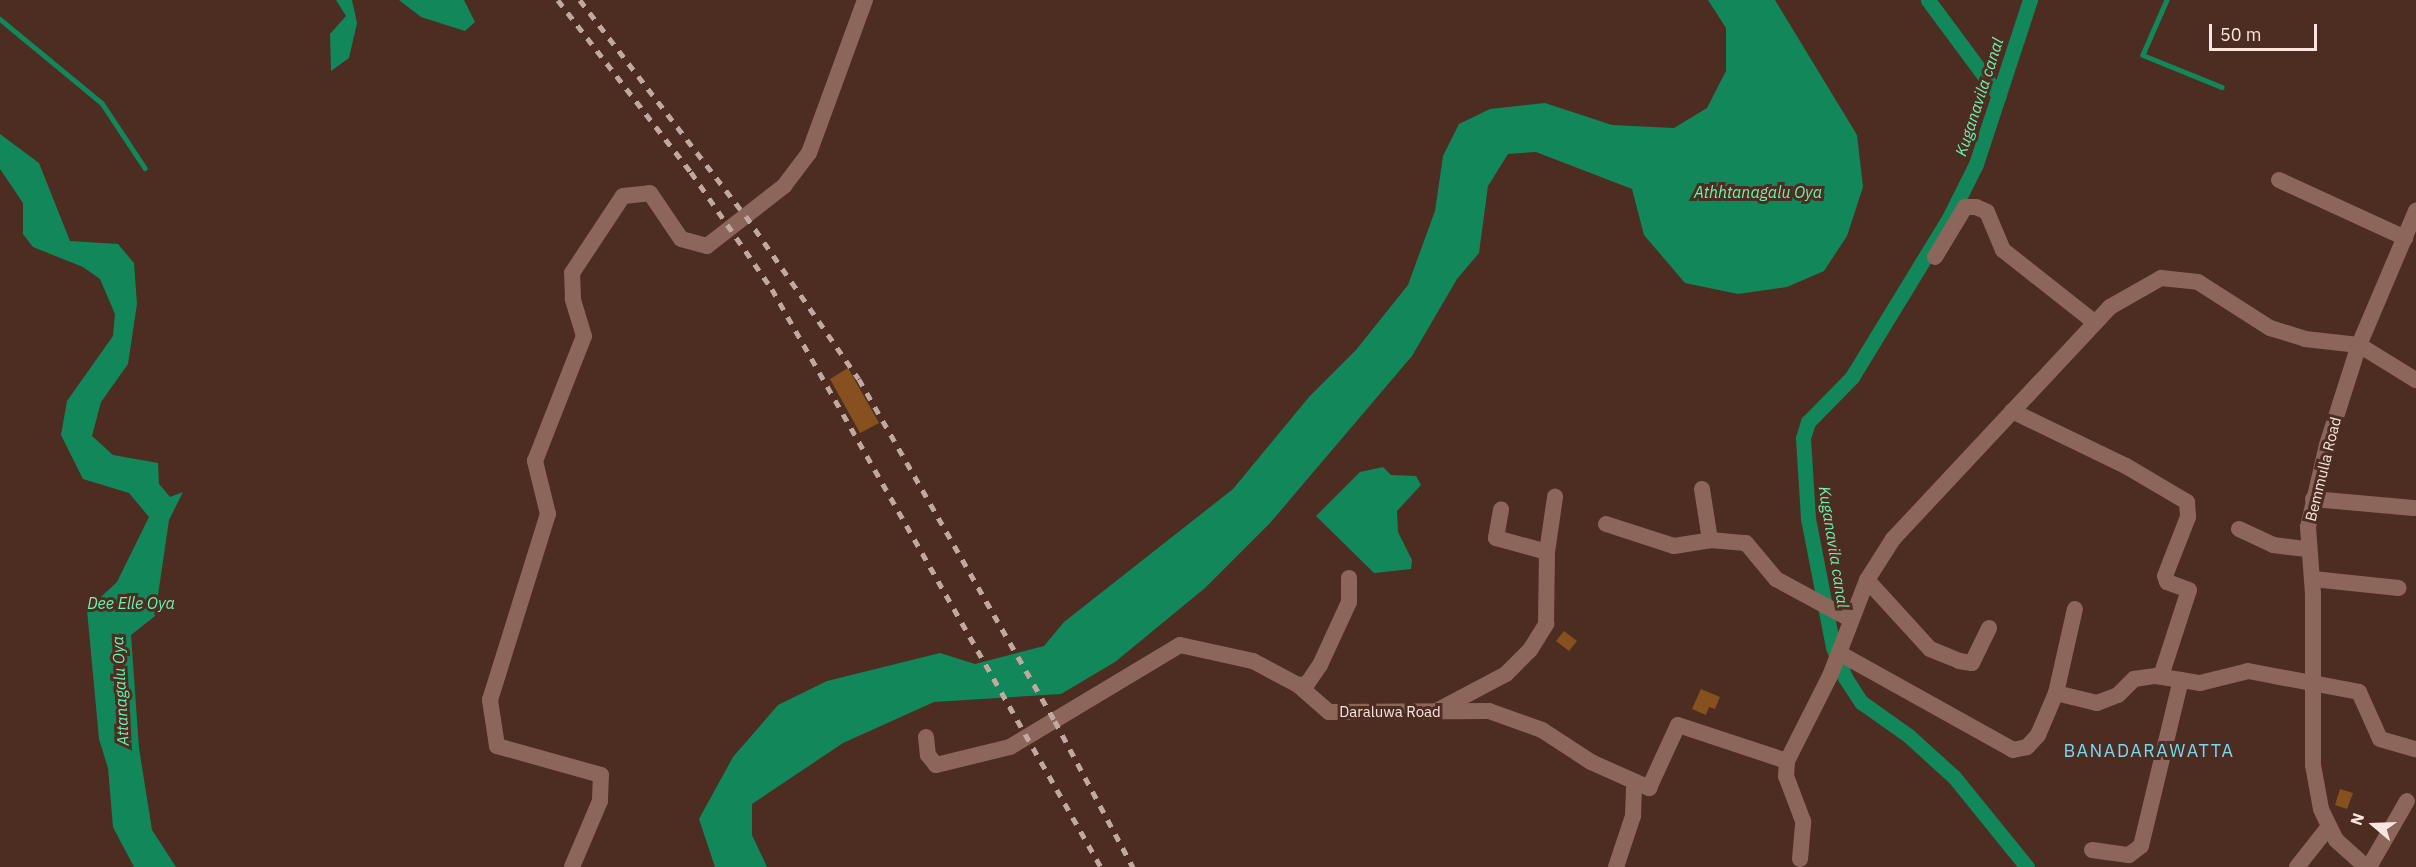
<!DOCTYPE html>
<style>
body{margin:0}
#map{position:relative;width:2416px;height:867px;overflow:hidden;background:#4d2d21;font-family:"IBM Plex Sans",sans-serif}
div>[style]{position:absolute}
.water>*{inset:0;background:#128759}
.stream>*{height:4.5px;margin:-2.25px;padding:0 2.25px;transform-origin:2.25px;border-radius:2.25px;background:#128759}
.canal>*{height:15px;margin:-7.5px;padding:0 7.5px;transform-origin:7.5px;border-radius:7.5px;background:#128759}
.building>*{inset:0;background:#87511f}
.minor>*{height:16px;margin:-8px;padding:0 8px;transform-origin:8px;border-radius:8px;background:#8c665a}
.rail>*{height:4.5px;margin-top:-2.25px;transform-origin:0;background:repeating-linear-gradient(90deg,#c2a9a0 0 8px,transparent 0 16px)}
span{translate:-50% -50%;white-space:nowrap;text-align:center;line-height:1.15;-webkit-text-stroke:6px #4d2d21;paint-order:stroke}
.street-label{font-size:15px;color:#fbe5de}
.water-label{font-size:16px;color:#6cf2b1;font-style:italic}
.quarter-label{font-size:18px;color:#77d7f5;letter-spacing:1.5px}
.north{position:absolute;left:2344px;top:795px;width:60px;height:60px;-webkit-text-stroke:4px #4d2d21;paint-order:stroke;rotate:289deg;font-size:16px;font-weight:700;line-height:24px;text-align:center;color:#fbe5de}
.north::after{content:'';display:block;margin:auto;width:21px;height:27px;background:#fbe5de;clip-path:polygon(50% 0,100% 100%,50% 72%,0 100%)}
.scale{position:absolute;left:2209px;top:24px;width:108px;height:27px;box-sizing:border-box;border:3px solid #fbe5de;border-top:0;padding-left:8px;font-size:18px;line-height:21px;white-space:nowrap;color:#fbe5de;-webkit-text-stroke:4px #4d2d21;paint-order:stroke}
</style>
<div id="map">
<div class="water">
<div style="clip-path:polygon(336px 0,352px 0,357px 23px,349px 58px,331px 71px,330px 34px,346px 16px)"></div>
<div style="clip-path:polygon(399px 0,464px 0,475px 22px,465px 31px,421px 17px)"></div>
<div style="clip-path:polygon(1708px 0,1775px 0,1857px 135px,1863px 187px,1847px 236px,1824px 271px,1787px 287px,1738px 294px,1685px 283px,1644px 235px,1632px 189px,1536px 152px,1508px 154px,1488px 186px,1479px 253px,1457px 279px,1412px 356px,1270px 523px,1205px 588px,1115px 662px,1061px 694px,934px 702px,843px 743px,752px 804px,752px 835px,767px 867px,715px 867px,699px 819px,733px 757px,778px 705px,827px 681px,940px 653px,975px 664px,1044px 646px,1064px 622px,1233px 489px,1309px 397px,1356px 350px,1408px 285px,1435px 211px,1443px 156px,1459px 124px,1490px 109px,1545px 103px,1612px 125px,1674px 128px,1707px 108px,1726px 71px,1726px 28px)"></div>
<div style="clip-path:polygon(0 134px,39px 163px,70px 241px,118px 244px,134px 263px,137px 304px,128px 364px,101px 402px,92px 436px,113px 455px,158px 463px,159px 484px,170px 497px,183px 492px,169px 520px,155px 616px,131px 635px,139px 748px,152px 830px,176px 867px,134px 867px,113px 827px,108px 768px,99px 739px,87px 610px,117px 582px,149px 517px,129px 493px,83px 479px,61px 435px,67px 401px,113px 336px,115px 314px,100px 279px,83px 267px,33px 247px,23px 234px,23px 203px,0 169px)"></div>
<div style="clip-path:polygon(1383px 467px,1391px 475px,1416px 476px,1421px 485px,1397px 511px,1398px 532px,1412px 560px,1411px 569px,1374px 573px,1316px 516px,1360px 472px)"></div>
</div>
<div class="stream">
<div style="left:2167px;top:0;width:60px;rotate:113.6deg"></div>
<div style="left:2143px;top:55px;width:85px;rotate:22.1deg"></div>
<div style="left:0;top:19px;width:132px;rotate:39.5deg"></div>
<div style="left:102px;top:103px;width:78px;rotate:56.5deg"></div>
</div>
<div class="canal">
<div style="left:1928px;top:0;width:119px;rotate:53.5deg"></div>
<div style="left:2027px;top:867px;width:116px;rotate:-129deg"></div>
<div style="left:1954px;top:777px;width:61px;rotate:-137.7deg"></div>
<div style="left:1909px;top:736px;width:59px;rotate:-144.7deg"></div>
<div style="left:1861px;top:702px;width:30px;rotate:-123deg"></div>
<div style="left:1845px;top:677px;width:32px;rotate:-112deg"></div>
<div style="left:1833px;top:647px;width:131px;rotate:-101deg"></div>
<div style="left:1808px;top:518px;width:80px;rotate:-93.6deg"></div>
<div style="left:1803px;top:438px;width:17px;rotate:-73deg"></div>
<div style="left:1808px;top:422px;width:63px;rotate:-45.6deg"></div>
<div style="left:1852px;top:377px;width:186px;rotate:-58.6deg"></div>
<div style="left:1949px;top:218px;width:60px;rotate:-63.4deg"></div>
<div style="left:1976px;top:164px;width:173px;rotate:-71.8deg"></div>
</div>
<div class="building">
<div style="clip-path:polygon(848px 368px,879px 423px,860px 433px,830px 379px)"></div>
<div style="clip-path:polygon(1564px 631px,1577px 641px,1569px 651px,1556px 641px)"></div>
<div style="clip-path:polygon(1701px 689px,1720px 697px,1715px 709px,1709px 707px,1706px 715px,1692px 709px)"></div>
<div style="clip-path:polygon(2340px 789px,2353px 793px,2347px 809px,2335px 805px)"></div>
</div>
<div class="minor">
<div style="left:2279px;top:180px;width:139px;rotate:24.7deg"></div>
<div style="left:1935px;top:257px;width:58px;rotate:-59deg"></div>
<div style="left:1965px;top:207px;width:11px"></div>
<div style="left:1976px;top:207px;width:12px;rotate:24deg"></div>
<div style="left:1987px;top:212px;width:41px;rotate:67.2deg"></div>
<div style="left:2003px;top:250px;width:115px;rotate:38.3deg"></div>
<div style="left:2012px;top:411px;width:127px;rotate:25.8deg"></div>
<div style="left:2126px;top:466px;width:71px;rotate:30.5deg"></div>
<div style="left:2187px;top:502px;width:15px;rotate:86deg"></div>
<div style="left:2188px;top:517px;width:63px;rotate:111.3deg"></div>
<div style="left:1702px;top:489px;width:52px;rotate:81.1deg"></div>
<div style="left:2313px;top:499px;width:101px;rotate:5.1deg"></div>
<div style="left:1606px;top:524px;width:71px;rotate:17.9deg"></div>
<div style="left:1674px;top:546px;width:36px;rotate:-9deg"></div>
<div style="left:1710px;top:540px;width:36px;rotate:5deg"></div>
<div style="left:1746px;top:543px;width:47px;rotate:50.2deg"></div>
<div style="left:1776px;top:579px;width:84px;rotate:28.4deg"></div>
<div style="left:2239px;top:529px;width:38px;rotate:25deg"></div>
<div style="left:2273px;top:545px;width:34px;rotate:7deg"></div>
<div style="left:1547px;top:552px;width:56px;rotate:-81.7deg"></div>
<div style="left:2313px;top:579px;width:86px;rotate:6deg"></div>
<div style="left:1867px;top:580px;width:93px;rotate:47.6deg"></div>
<div style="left:1930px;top:649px;width:31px;rotate:22deg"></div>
<div style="left:1959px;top:661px;width:13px;rotate:9deg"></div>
<div style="left:1972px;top:663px;width:39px;rotate:-64deg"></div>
<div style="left:1839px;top:653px;width:199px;rotate:29.1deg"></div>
<div style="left:2013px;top:750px;width:14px;rotate:-12deg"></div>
<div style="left:2027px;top:747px;width:16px;rotate:-47deg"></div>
<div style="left:2038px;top:735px;width:46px;rotate:-66.8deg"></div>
<div style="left:2056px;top:693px;width:42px;rotate:13.7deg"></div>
<div style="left:2097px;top:703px;width:22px;rotate:-21deg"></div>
<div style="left:2118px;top:695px;width:23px;rotate:-45deg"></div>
<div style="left:2134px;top:679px;width:22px;rotate:-8deg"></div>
<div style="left:2156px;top:676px;width:45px;rotate:9deg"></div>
<div style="left:2200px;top:683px;width:49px;rotate:-14deg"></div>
<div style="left:2248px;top:671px;width:113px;rotate:10.7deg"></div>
<div style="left:2359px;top:692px;width:51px;rotate:65.9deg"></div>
<div style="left:2380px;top:739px;width:37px;rotate:16deg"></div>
<div style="left:2161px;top:676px;width:90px;rotate:-72deg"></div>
<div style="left:2189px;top:590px;width:23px;rotate:-160deg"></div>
<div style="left:2167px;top:582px;width:6px;rotate:-108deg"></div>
<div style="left:1298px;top:685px;width:9px;rotate:-6deg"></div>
<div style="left:1307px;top:684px;width:23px;rotate:-56deg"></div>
<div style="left:1320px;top:665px;width:69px;rotate:-65.3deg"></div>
<div style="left:1349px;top:602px;width:24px;rotate:-90deg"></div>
<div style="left:2056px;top:693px;width:86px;rotate:-77.3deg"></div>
<div style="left:1438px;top:710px;width:77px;rotate:-27.9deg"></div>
<div style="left:1506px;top:674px;width:34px;rotate:-45deg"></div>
<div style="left:1530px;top:650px;width:31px;rotate:-58deg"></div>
<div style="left:1546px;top:624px;width:72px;rotate:-89.2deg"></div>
<div style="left:1547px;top:552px;width:53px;rotate:-164.6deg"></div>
<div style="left:1496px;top:538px;width:29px;rotate:-80deg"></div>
<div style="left:926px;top:737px;width:18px;rotate:84deg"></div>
<div style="left:928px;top:755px;width:13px;rotate:51deg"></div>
<div style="left:936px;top:765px;width:76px;rotate:-13.7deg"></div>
<div style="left:1010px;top:747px;width:198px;rotate:-31deg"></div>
<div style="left:1180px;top:645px;width:75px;rotate:12.4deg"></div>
<div style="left:1253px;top:661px;width:51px;rotate:28.1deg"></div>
<div style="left:1298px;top:685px;width:41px;rotate:41.1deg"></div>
<div style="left:1329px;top:712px;width:160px;rotate:-0.4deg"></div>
<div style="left:1489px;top:711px;width:56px;rotate:19.7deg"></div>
<div style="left:1542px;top:730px;width:59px;rotate:33.1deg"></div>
<div style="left:1591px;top:762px;width:64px;rotate:24.1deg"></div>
<div style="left:1649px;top:788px;width:69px;rotate:-65.3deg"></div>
<div style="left:1678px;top:725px;width:115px;rotate:18.3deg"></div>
<div style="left:2092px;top:850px;width:37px;rotate:8deg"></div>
<div style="left:2129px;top:855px;width:15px;rotate:-37deg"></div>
<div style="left:2141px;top:846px;width:171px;rotate:-76.5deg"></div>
<div style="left:1800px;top:859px;width:38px;rotate:-85deg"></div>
<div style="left:1803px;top:821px;width:48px;rotate:-110.7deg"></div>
<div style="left:1786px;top:776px;width:15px;rotate:-86deg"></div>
<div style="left:1787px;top:761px;width:95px;rotate:-63.2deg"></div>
<div style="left:1830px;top:676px;width:103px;rotate:-68.9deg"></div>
<div style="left:1867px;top:580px;width:49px;rotate:-57.6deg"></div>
<div style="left:1893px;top:539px;width:318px;rotate:-46.9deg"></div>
<div style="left:2110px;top:307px;width:59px;rotate:-29.6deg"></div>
<div style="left:2161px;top:278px;width:37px;rotate:6deg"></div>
<div style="left:2198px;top:282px;width:85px;rotate:32.6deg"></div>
<div style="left:2270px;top:328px;width:37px;rotate:17deg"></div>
<div style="left:2305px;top:339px;width:54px;rotate:6.3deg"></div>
<div style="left:2359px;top:345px;width:67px;rotate:31.6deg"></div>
<div style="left:572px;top:867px;width:72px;rotate:-67deg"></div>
<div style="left:600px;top:801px;width:26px;rotate:-88deg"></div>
<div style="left:601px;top:775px;width:108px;rotate:-164.4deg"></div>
<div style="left:497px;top:746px;width:47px;rotate:-98.7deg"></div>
<div style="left:490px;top:700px;width:195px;rotate:-72.7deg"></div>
<div style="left:548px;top:514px;width:55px;rotate:-103.8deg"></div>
<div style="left:535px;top:461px;width:134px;rotate:-68.6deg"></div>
<div style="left:584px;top:336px;width:39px;rotate:-107deg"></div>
<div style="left:573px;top:299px;width:26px;rotate:-92deg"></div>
<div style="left:572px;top:273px;width:92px;rotate:-56.5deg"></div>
<div style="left:623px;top:196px;width:27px;rotate:-6deg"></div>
<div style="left:650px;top:193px;width:55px;rotate:56deg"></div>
<div style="left:681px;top:239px;width:27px;rotate:15deg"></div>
<div style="left:707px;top:246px;width:98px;rotate:-37.9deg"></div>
<div style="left:784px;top:186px;width:41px;rotate:-52.9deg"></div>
<div style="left:809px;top:153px;width:163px;rotate:-69.9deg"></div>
<div style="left:1616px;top:867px;width:54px;rotate:-71.6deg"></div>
<div style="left:1633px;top:816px;width:34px;rotate:-88deg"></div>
<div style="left:2297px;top:867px;width:48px;rotate:-51.7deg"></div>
<div style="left:2366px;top:867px;width:40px;rotate:-138deg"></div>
<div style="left:2336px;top:840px;width:34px;rotate:-116deg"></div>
<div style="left:2321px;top:809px;width:45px;rotate:-100.3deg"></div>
<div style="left:2313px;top:765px;width:171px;rotate:-90deg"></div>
<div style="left:2313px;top:594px;width:67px;rotate:-94.3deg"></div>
<div style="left:2308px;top:527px;width:84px;rotate:-77deg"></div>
<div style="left:2327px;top:445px;width:105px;rotate:-72.3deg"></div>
<div style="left:2359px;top:345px;width:146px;rotate:-67deg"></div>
<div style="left:2369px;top:867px;width:76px;rotate:-60.1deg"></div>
</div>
<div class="rail">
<div style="left:558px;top:0;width:217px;rotate:52.3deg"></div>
<div style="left:691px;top:172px;width:142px;rotate:55.3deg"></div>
<div style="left:772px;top:289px;width:665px;rotate:60.35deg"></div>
<div style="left:580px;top:0;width:272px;rotate:52.5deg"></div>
<div style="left:746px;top:216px;width:198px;rotate:55.3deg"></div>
<div style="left:859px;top:379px;width:394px;rotate:60.2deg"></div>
<div style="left:1055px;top:721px;width:166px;rotate:61.9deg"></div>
</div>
<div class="street-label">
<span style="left:2323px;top:469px;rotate:-76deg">Bemmulla Road</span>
<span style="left:1390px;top:712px">Daraluwa Road</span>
</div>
<div class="water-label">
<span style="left:1979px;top:97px;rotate:-72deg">Kuganavila canal</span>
<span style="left:1758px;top:192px">Athhtanagalu Oya</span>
<span style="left:1834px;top:547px;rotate:81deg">Kuganavila canal</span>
<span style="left:131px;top:603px">Dee Elle Oya</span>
<span style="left:120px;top:691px;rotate:-93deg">Attanagalu Oya</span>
</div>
<div class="quarter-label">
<span style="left:2149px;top:751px">BANADARAWATTA</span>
</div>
<div class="north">N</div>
<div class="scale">50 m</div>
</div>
